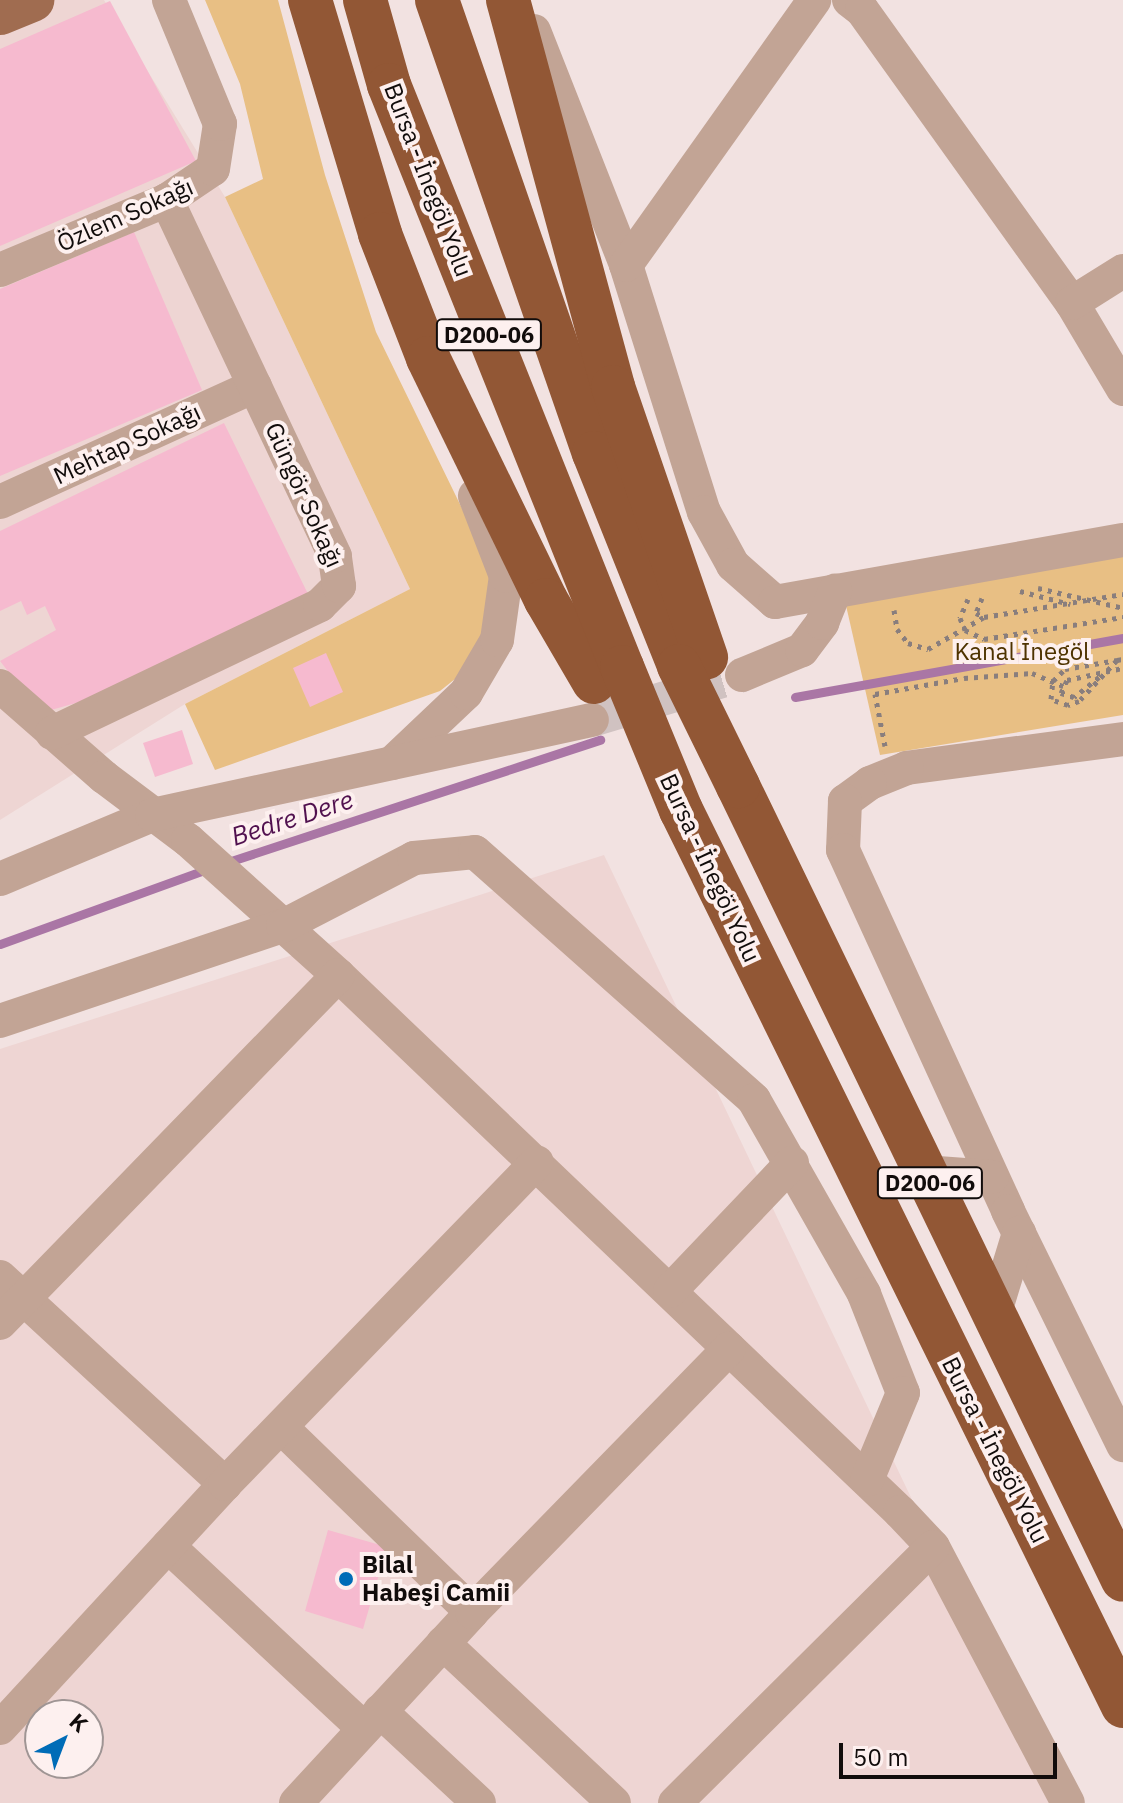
<!DOCTYPE html>
<meta charset="utf-8">
<style>
body{margin:0}
#map{position:relative;width:1123px;height:1803px;overflow:hidden;background:#f2e2e1;font-family:"IBM Plex Sans",sans-serif}
div>[style]{position:absolute}
.built>*{inset:0;background:#eed5d3}
.green>*{inset:0;background:#e8bf84}
.stream>*{height:9px;margin:-4.5px;padding:0 4.5px;transform-origin:4.5px;border-radius:4.5px;background:#aa76a5}
.building>*{inset:0;background:#f6bacf}
.minor-tunnel>*{height:34px;margin-top:-17px;transform-origin:0;background:repeating-linear-gradient(90deg,#d0c2c1 0 34px,transparent 0 51px)}
.path>*{height:5px;margin-top:-2.5px;transform-origin:0;background:repeating-linear-gradient(90deg,#897e7d 0 4px,transparent 0 10px)}
.minor>*{height:34px;margin:-17px;padding:0 17px;transform-origin:17px;border-radius:17px;background:#c2a495}
.major>*{height:44px;margin:-22px;padding:0 22px;transform-origin:22px;border-radius:22px;background:#a06c50}
.highway>*{height:44px;margin:-22px;padding:0 22px;transform-origin:22px;border-radius:22px;background:#925735}
.highway-bridge>*{height:44px;margin:-22px;padding:0 22px;transform-origin:22px;border-radius:22px;background:#925735}
.dots>*{width:22px;height:22px;translate:-50% -50%;box-sizing:border-box;border:4px solid #fdf0ef;border-radius:50%}
span{translate:-50% -50%;white-space:nowrap;text-align:center;line-height:1.15;-webkit-text-stroke:8px #fdf0ef;paint-order:stroke}
.shield-label span{padding:2px 6px;background:#fdf0ef;border:2px solid;border-radius:6px;-webkit-text-stroke-width:0}
.shield-label{font-size:22px;color:#110c0b;font-weight:700}
.street-label{font-size:24px;color:#110c0b}
.park-label{font-size:24px;color:#4e3300}
.poi-label{font-size:24px;color:#110c0b;font-weight:700}
.left{translate:0 -50%;text-align:left}
.water-label{font-size:26px;color:#51114f;font-style:italic}
.north{position:absolute;left:24px;top:1699px;width:80px;height:80px;box-sizing:border-box;background:#fdf0ef;border:2px solid #9f9594;border-radius:50%;rotate:42deg;font-size:22px;font-weight:700;line-height:32px;text-align:center;color:#110c0b}
.north::after{content:'';display:block;margin:auto;width:28px;height:36px;background:#006cb7;clip-path:polygon(50% 0,100% 100%,50% 72%,0 100%)}
.scale{position:absolute;left:839px;top:1743px;width:218px;height:36px;box-sizing:border-box;border:4px solid #110c0b;border-top:0;padding-left:10px;font-size:24px;line-height:28px;white-space:nowrap;color:#110c0b;-webkit-text-stroke:6px #fdf0ef;paint-order:stroke}
</style>
<div id="map">
<div class="built">
<div style="clip-path:polygon(0 0,104px 0,225px 197px,410px 589px,185px 704px,0 820px)"></div>
<div style="clip-path:polygon(evenodd,604px 855px,1057px 1803px,0 1803px,0 1049px,604px 855px,40px 1715px,88px 1715px,88px 1763px,40px 1763px,40px 1715px)"></div>
</div>
<div class="green">
<div style="clip-path:polygon(205px 0,278px 0,325px 175px,376px 332px,494px 574px,483px 631px,460px 675px,440px 691px,215px 770px,185px 704px,410px 589px,225px 197px,263px 179px,240px 84px)"></div>
<div style="clip-path:polygon(1123px 554px,1123px 715px,880px 755px,845px 601px)"></div>
</div>
<div class="stream">
<div style="left:795px;top:697px;width:333px;rotate:-10.2deg"></div>
<div style="left:225px;top:863px;width:395px;rotate:-18.2deg"></div>
<div style="left:0;top:944px;width:220px;rotate:-19.9deg"></div>
</div>
<div class="building">
<div style="clip-path:polygon(110px 1px,196px 161px,0 246px,0 49px)"></div>
<div style="clip-path:polygon(134px 232px,202px 390px,0 476px,0 289px)"></div>
<div style="clip-path:polygon(224px 423px,308px 594px,90px 699px,51px 710px,21px 688px,0 661px,56px 630px,45px 606px,27px 615px,21px 601px,0 611px,0 531px)"></div>
<div style="clip-path:polygon(326px 653px,343px 692px,310px 707px,293px 668px)"></div>
<div style="clip-path:polygon(182px 730px,193px 764px,155px 777px,143px 743px)"></div>
<div style="clip-path:polygon(328px 1530px,387px 1547px,363px 1629px,305px 1611px)"></div>
</div>
<div class="minor-tunnel">
<div style="left:592px;top:720px;width:157px;rotate:-16.7deg"></div>
</div>
<div class="path">
<div style="left:1038px;top:588px;width:87px;rotate:13.2deg"></div>
<div style="left:1020px;top:591px;width:52px;rotate:14.6deg"></div>
<div style="left:982px;top:598px;width:16px;rotate:112deg"></div>
<div style="left:976px;top:613px;width:9px;rotate:27deg"></div>
<div style="left:984px;top:617px;width:141px;rotate:-9.4deg"></div>
<div style="left:968px;top:599px;width:21px;rotate:113deg"></div>
<div style="left:960px;top:618px;width:13px;rotate:67deg"></div>
<div style="left:965px;top:630px;width:21px;rotate:25deg"></div>
<div style="left:984px;top:639px;width:141px;rotate:-9deg"></div>
<div style="left:894px;top:610px;width:19px;rotate:81deg"></div>
<div style="left:897px;top:629px;width:18px;rotate:52deg"></div>
<div style="left:908px;top:643px;width:21px;rotate:17deg"></div>
<div style="left:928px;top:649px;width:64px;rotate:-29.7deg"></div>
<div style="left:1117px;top:660px;width:56px;rotate:132.8deg"></div>
<div style="left:1079px;top:701px;width:12px;rotate:160deg"></div>
<div style="left:1068px;top:705px;width:18px;rotate:-161deg"></div>
<div style="left:1051px;top:699px;width:18px;rotate:-84deg"></div>
<div style="left:1053px;top:681px;width:17px;rotate:-45deg"></div>
<div style="left:1065px;top:669px;width:53px;rotate:-9.8deg"></div>
<div style="left:1117px;top:660px;width:6px;rotate:-9deg"></div>
<div style="left:1099px;top:677px;width:32px;rotate:141deg"></div>
<div style="left:1074px;top:697px;width:14px;rotate:-163deg"></div>
<div style="left:1061px;top:693px;width:14px;rotate:-65deg"></div>
<div style="left:1067px;top:680px;width:57px;rotate:-12.1deg"></div>
<div style="left:885px;top:746px;width:53px;rotate:-100.9deg"></div>
<div style="left:875px;top:694px;width:90px;rotate:-10.2deg"></div>
<div style="left:964px;top:678px;width:68px;rotate:-4.2deg"></div>
<div style="left:1032px;top:673px;width:34px;rotate:23deg"></div>
</div>
<div class="minor">
<div style="left:849px;top:0;width:16px;rotate:38deg"></div>
<div style="left:862px;top:10px;width:360px;rotate:54.4deg"></div>
<div style="left:1072px;top:303px;width:100px;rotate:59.3deg"></div>
<div style="left:534px;top:31px;width:251px;rotate:68.5deg"></div>
<div style="left:626px;top:265px;width:259px;rotate:72.5deg"></div>
<div style="left:704px;top:512px;width:60px;rotate:61.3deg"></div>
<div style="left:733px;top:565px;width:56px;rotate:41.4deg"></div>
<div style="left:775px;top:602px;width:353px;rotate:-10.1deg"></div>
<div style="left:626px;top:265px;width:325px;rotate:-54.6deg"></div>
<div style="left:0;top:270px;width:181px;rotate:-22.7deg"></div>
<div style="left:167px;top:200px;width:55px;rotate:-34deg"></div>
<div style="left:213px;top:169px;width:46px;rotate:-81.2deg"></div>
<div style="left:220px;top:124px;width:134px;rotate:-112.4deg"></div>
<div style="left:1072px;top:303px;width:60px;rotate:-32.1deg"></div>
<div style="left:0;top:502px;width:280px;rotate:-24.5deg"></div>
<div style="left:742px;top:675px;width:65px;rotate:-22.6deg"></div>
<div style="left:802px;top:650px;width:34px;rotate:-53deg"></div>
<div style="left:822px;top:623px;width:35px;rotate:-68deg"></div>
<div style="left:0;top:686px;width:138px;rotate:41.2deg"></div>
<div style="left:104px;top:777px;width:105px;rotate:36.9deg"></div>
<div style="left:188px;top:840px;width:202px;rotate:42deg"></div>
<div style="left:338px;top:975px;width:777px;rotate:43.7deg"></div>
<div style="left:900px;top:1512px;width:48px;rotate:46.7deg"></div>
<div style="left:933px;top:1547px;width:289px;rotate:62.2deg"></div>
<div style="left:52px;top:733px;width:297px;rotate:-25.5deg"></div>
<div style="left:320px;top:605px;width:27px;rotate:-45deg"></div>
<div style="left:339px;top:586px;width:30px;rotate:-98deg"></div>
<div style="left:335px;top:556px;width:394px;rotate:-115.3deg"></div>
<div style="left:1123px;top:739px;width:218px;rotate:172.4deg"></div>
<div style="left:907px;top:768px;width:40px;rotate:158deg"></div>
<div style="left:870px;top:783px;width:31px;rotate:144deg"></div>
<div style="left:845px;top:801px;width:49px;rotate:92.3deg"></div>
<div style="left:843px;top:850px;width:397px;rotate:65.4deg"></div>
<div style="left:1008px;top:1211px;width:261px;rotate:63.8deg"></div>
<div style="left:392px;top:763px;width:102px;rotate:-43.4deg"></div>
<div style="left:466px;top:693px;width:61px;rotate:-59.7deg"></div>
<div style="left:497px;top:640px;width:65px;rotate:-82deg"></div>
<div style="left:506px;top:576px;width:86px;rotate:-111.2deg"></div>
<div style="left:0;top:879px;width:165px;rotate:-22.8deg"></div>
<div style="left:152px;top:815px;width:450px;rotate:-12.2deg"></div>
<div style="left:0;top:1021px;width:299px;rotate:-18.6deg"></div>
<div style="left:283px;top:926px;width:148px;rotate:-27.4deg"></div>
<div style="left:414px;top:858px;width:61px;rotate:-5.6deg"></div>
<div style="left:475px;top:852px;width:373px;rotate:41.6deg"></div>
<div style="left:754px;top:1100px;width:223px;rotate:60.4deg"></div>
<div style="left:864px;top:1294px;width:106px;rotate:68.5deg"></div>
<div style="left:903px;top:1393px;width:94px;rotate:112.5deg"></div>
<div style="left:924px;top:1172px;width:68px;rotate:4.2deg"></div>
<div style="left:0;top:1277px;width:306px;rotate:42.6deg"></div>
<div style="left:670px;top:1291px;width:177px;rotate:-46.4deg"></div>
<div style="left:994px;top:1315px;width:86px;rotate:-73deg"></div>
<div style="left:0;top:1323px;width:485px;rotate:-45.8deg"></div>
<div style="left:283px;top:1429px;width:263px;rotate:44.1deg"></div>
<div style="left:168px;top:1546px;width:268px;rotate:43deg"></div>
<div style="left:443px;top:1643px;width:234px;rotate:43.1deg"></div>
<div style="left:380px;top:1711px;width:135px;rotate:42.9deg"></div>
<div style="left:0;top:1728px;width:332px;rotate:-47.3deg"></div>
<div style="left:225px;top:1484px;width:448px;rotate:-45.9deg"></div>
<div style="left:296px;top:1803px;width:260px;rotate:-47.3deg"></div>
<div style="left:472px;top:1612px;width:368px;rotate:-45.7deg"></div>
<div style="left:675px;top:1803px;width:363px;rotate:-44.8deg"></div>
</div>
<div class="major">
<div style="left:0;top:13px;width:35px;rotate:-22deg"></div>
</div>
<div class="highway">
<div style="left:310px;top:0;width:244px;rotate:73.3deg"></div>
<div style="left:380px;top:234px;width:133px;rotate:68.8deg"></div>
<div style="left:428px;top:358px;width:269px;rotate:64deg"></div>
<div style="left:546px;top:600px;width:95px;rotate:59.7deg"></div>
<div style="left:365px;top:0;width:88px;rotate:74.2deg"></div>
<div style="left:389px;top:85px;width:627px;rotate:68.18deg"></div>
<div style="left:437px;top:0;width:479px;rotate:70.9deg"></div>
<div style="left:594px;top:453px;width:229px;rotate:68.2deg"></div>
<div style="left:508px;top:0;width:401px;rotate:74.8deg"></div>
<div style="left:613px;top:387px;width:286px;rotate:71deg"></div>
<div style="left:738px;top:786px;width:882px;rotate:64.13deg"></div>
<div style="left:681px;top:810px;width:999px;rotate:63.74deg"></div>
</div>
<div class="highway-bridge">
<div style="left:679px;top:666px;width:134px;rotate:63.8deg"></div>
<div style="left:622px;top:667px;width:155px;rotate:67.6deg"></div>
</div>
<div class="dots">
<div style="left:346px;top:1579px;background:#006cb7"></div>
</div>
<div class="shield-label">
<span style="left:489px;top:335px">D200-06</span>
<span style="left:930px;top:1183px">D200-06</span>
</div>
<div class="street-label">
<span style="left:428px;top:180px;rotate:69deg">Bursa - İnegöl Yolu</span>
<span style="left:125px;top:215px;rotate:-24deg">Özlem Sokağı</span>
<span style="left:127px;top:444px;rotate:-25deg">Mehtap Sokağı</span>
<span style="left:304px;top:495px;rotate:66deg">Güngör Sokağı</span>
<span style="left:710px;top:868px;rotate:65deg">Bursa - İnegöl Yolu</span>
<span style="left:995px;top:1450px;rotate:63deg">Bursa - İnegöl Yolu</span>
</div>
<div class="park-label">
<span style="left:1022px;top:652px">Kanal İnegöl</span>
</div>
<div class="poi-label">
<span class="left" style="left:362px;top:1579px">Bilal<br>Habeşi Camii</span>
</div>
<div class="water-label">
<span style="left:292px;top:818px;rotate:-18deg">Bedre Dere</span>
</div>
<div class="north">K</div>
<div class="scale">50 m</div>
</div>
